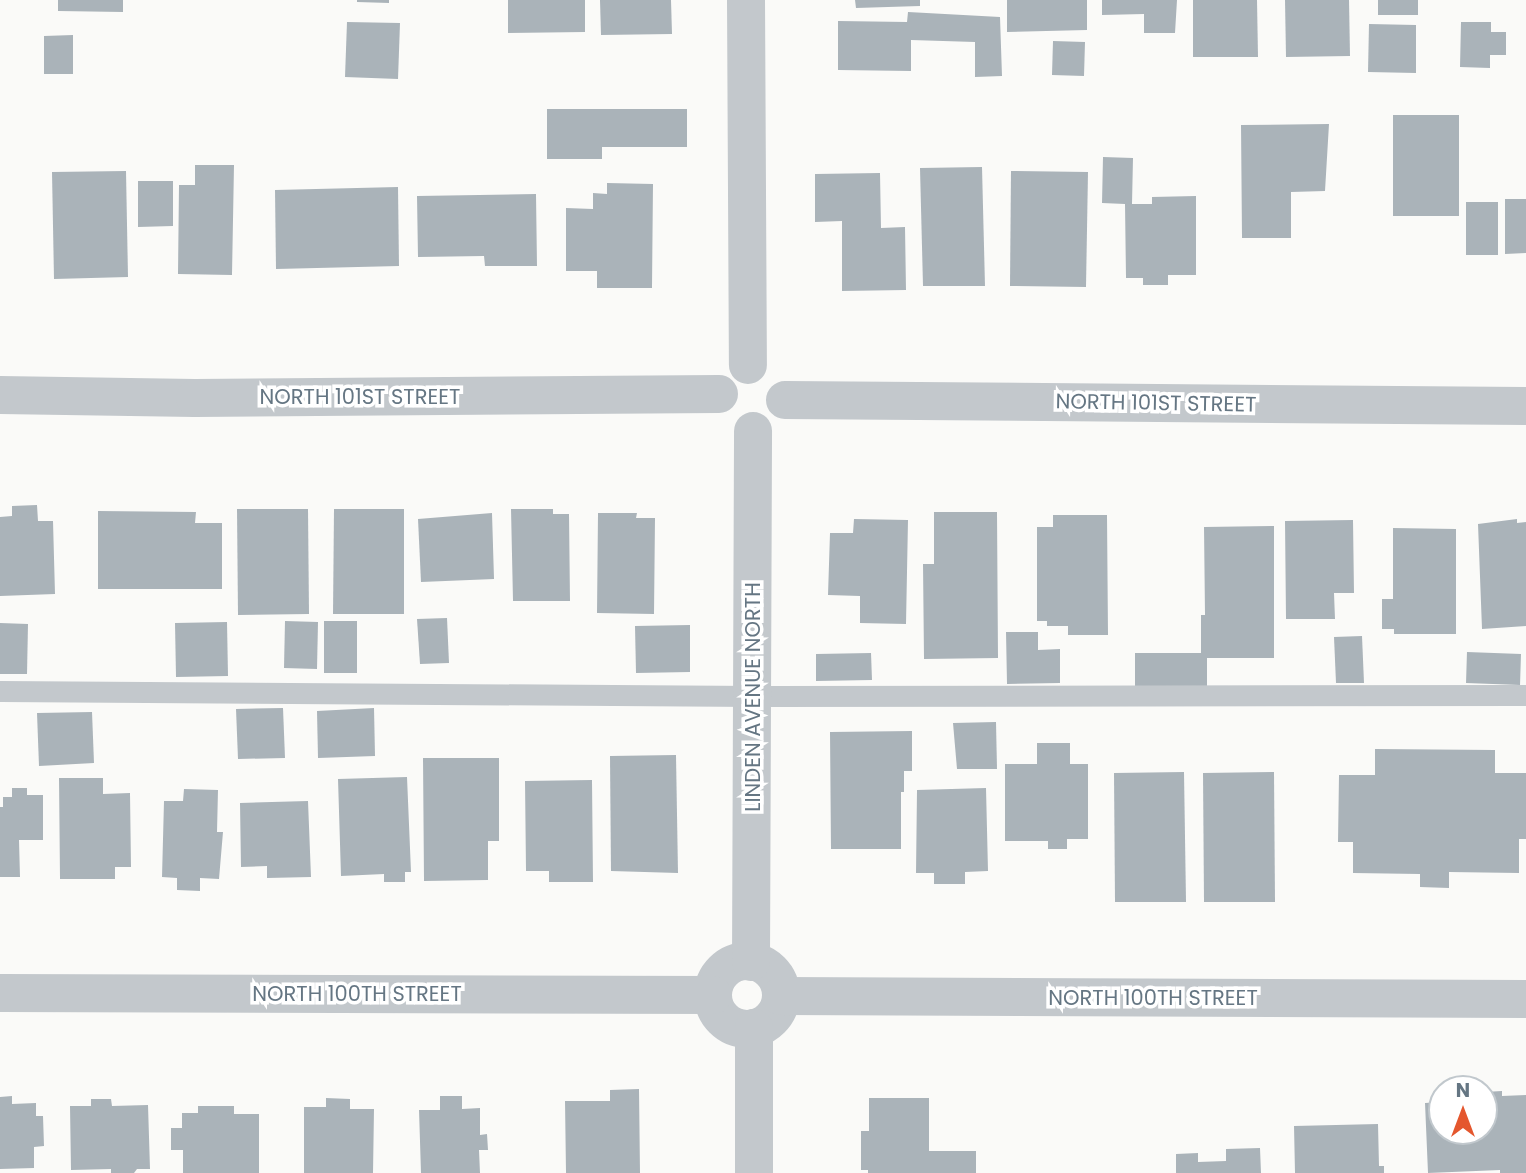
<!DOCTYPE html>
<style>
body{margin:0}
#map{position:relative;width:1526px;height:1173px;overflow:hidden;background:#fafaf8;font-family:Poppins,sans-serif}
div>[style]{position:absolute}
.building>*{inset:0;background:#aab3b9}
.service>*{height:21px;margin:-10.5px;padding:0 10.5px;transform-origin:10.5px;border-radius:10.5px;background:#c3c8cc}
.minor>*{height:38px;margin:-19px;padding:0 19px;transform-origin:19px;border-radius:19px;background:#c3c8cc}
.minor>.ring{margin:-19px;padding:0;box-sizing:content-box;background:none;border:38px solid #c3c8cc;border-radius:50%}
span{translate:-50% -50%;white-space:nowrap;text-align:center;line-height:1.15;-webkit-text-stroke:7px #fff;paint-order:stroke}
.street-label{font-size:21px;color:#657683}
.north{position:absolute;left:1428px;top:1075px;width:70px;height:70px;box-sizing:border-box;background:#fff;border:2px solid #c1c8cd;border-radius:50%;rotate:0deg;font-size:19px;font-weight:700;line-height:28px;text-align:center;color:#657683}
.north::after{content:'';display:block;margin:auto;width:24px;height:32px;background:#e4572e;clip-path:polygon(50% 0,100% 100%,50% 72%,0 100%)}
</style>
<div id="map">
<div class="building">
<div style="clip-path:polygon(58px 0,123px 0,123px 12px,58px 11px)"></div>
<div style="clip-path:polygon(357px 0,389px 0,389px 3px,357px 2px)"></div>
<div style="clip-path:polygon(508px 0,585px 0,585px 32px,508px 33px)"></div>
<div style="clip-path:polygon(600px 0,671px 0,672px 34px,601px 35px)"></div>
<div style="clip-path:polygon(855px 0,920px 0,920px 6px,856px 8px)"></div>
<div style="clip-path:polygon(1007px 0,1087px 0,1087px 30px,1007px 32px)"></div>
<div style="clip-path:polygon(1102px 0,1177px 0,1175px 33px,1144px 33px,1144px 14px,1102px 15px)"></div>
<div style="clip-path:polygon(1193px 0,1257px 0,1258px 57px,1193px 57px)"></div>
<div style="clip-path:polygon(1285px 0,1349px 0,1350px 56px,1286px 57px)"></div>
<div style="clip-path:polygon(1378px 0,1418px 0,1418px 15px,1378px 15px)"></div>
<div style="clip-path:polygon(908px 12px,1000px 17px,1002px 76px,975px 77px,975px 42px,911px 40px,911px 71px,838px 70px,838px 21px,907px 22px)"></div>
<div style="clip-path:polygon(347px 22px,400px 23px,398px 79px,345px 77px)"></div>
<div style="clip-path:polygon(1461px 22px,1491px 22px,1491px 32px,1506px 32px,1506px 55px,1490px 55px,1490px 68px,1460px 67px)"></div>
<div style="clip-path:polygon(1369px 24px,1416px 25px,1416px 73px,1368px 72px)"></div>
<div style="clip-path:polygon(73px 35px,73px 74px,44px 74px,44px 36px)"></div>
<div style="clip-path:polygon(1053px 41px,1085px 42px,1084px 76px,1052px 75px)"></div>
<div style="clip-path:polygon(547px 109px,687px 109px,687px 147px,602px 147px,602px 159px,547px 159px)"></div>
<div style="clip-path:polygon(1393px 115px,1459px 115px,1459px 216px,1393px 216px)"></div>
<div style="clip-path:polygon(1329px 124px,1325px 191px,1291px 192px,1291px 238px,1242px 238px,1241px 125px)"></div>
<div style="clip-path:polygon(1103px 157px,1133px 158px,1132px 204px,1152px 204px,1152px 197px,1196px 196px,1196px 275px,1168px 275px,1168px 285px,1143px 285px,1143px 278px,1126px 278px,1125px 204px,1102px 203px)"></div>
<div style="clip-path:polygon(195px 165px,234px 165px,232px 275px,178px 274px,179px 185px,195px 185px)"></div>
<div style="clip-path:polygon(982px 167px,985px 286px,923px 286px,920px 168px)"></div>
<div style="clip-path:polygon(126px 171px,128px 277px,54px 279px,52px 172px)"></div>
<div style="clip-path:polygon(1011px 171px,1088px 172px,1086px 287px,1010px 286px)"></div>
<div style="clip-path:polygon(880px 173px,881px 228px,905px 227px,906px 290px,842px 291px,842px 221px,815px 222px,815px 174px)"></div>
<div style="clip-path:polygon(138px 181px,173px 181px,173px 226px,138px 227px)"></div>
<div style="clip-path:polygon(607px 183px,653px 184px,652px 288px,597px 288px,597px 271px,566px 271px,566px 208px,593px 209px,593px 193px,607px 194px)"></div>
<div style="clip-path:polygon(398px 187px,399px 266px,276px 269px,275px 190px)"></div>
<div style="clip-path:polygon(536px 194px,537px 266px,485px 266px,484px 256px,418px 257px,417px 196px)"></div>
<div style="clip-path:polygon(1505px 199px,1526px 199px,1526px 253px,1505px 254px)"></div>
<div style="clip-path:polygon(1466px 202px,1498px 202px,1498px 255px,1466px 255px)"></div>
<div style="clip-path:polygon(37px 505px,38px 521px,53px 521px,55px 594px,0 596px,0 517px,12px 516px,12px 506px)"></div>
<div style="clip-path:polygon(237px 509px,308px 509px,309px 614px,238px 615px)"></div>
<div style="clip-path:polygon(334px 509px,404px 509px,404px 614px,333px 614px)"></div>
<div style="clip-path:polygon(511px 509px,553px 509px,553px 514px,569px 514px,570px 601px,513px 601px)"></div>
<div style="clip-path:polygon(98px 511px,196px 512px,195px 523px,222px 523px,222px 589px,98px 589px)"></div>
<div style="clip-path:polygon(934px 512px,997px 512px,998px 658px,924px 659px,923px 564px,934px 564px)"></div>
<div style="clip-path:polygon(492px 513px,494px 579px,421px 582px,418px 519px)"></div>
<div style="clip-path:polygon(598px 513px,637px 513px,636px 518px,655px 518px,654px 614px,597px 613px)"></div>
<div style="clip-path:polygon(1053px 515px,1107px 515px,1108px 635px,1068px 635px,1068px 626px,1047px 626px,1047px 621px,1037px 621px,1037px 527px,1053px 527px)"></div>
<div style="clip-path:polygon(854px 519px,908px 520px,906px 624px,860px 623px,860px 596px,828px 595px,830px 533px,853px 533px)"></div>
<div style="clip-path:polygon(1517px 519px,1517px 523px,1526px 522px,1526px 626px,1482px 629px,1478px 524px)"></div>
<div style="clip-path:polygon(1353px 520px,1354px 593px,1334px 593px,1335px 619px,1286px 619px,1285px 521px)"></div>
<div style="clip-path:polygon(1274px 526px,1274px 658px,1207px 658px,1207px 687px,1135px 688px,1135px 653px,1201px 653px,1201px 615px,1205px 615px,1204px 527px)"></div>
<div style="clip-path:polygon(1393px 528px,1456px 529px,1456px 634px,1394px 634px,1394px 629px,1382px 629px,1382px 599px,1393px 599px)"></div>
<div style="clip-path:polygon(447px 618px,449px 663px,420px 664px,417px 619px)"></div>
<div style="clip-path:polygon(285px 621px,318px 622px,317px 669px,284px 668px)"></div>
<div style="clip-path:polygon(324px 621px,357px 621px,357px 673px,324px 673px)"></div>
<div style="clip-path:polygon(227px 622px,228px 676px,176px 677px,175px 623px)"></div>
<div style="clip-path:polygon(0 623px,28px 624px,27px 674px,0 674px)"></div>
<div style="clip-path:polygon(690px 625px,690px 672px,636px 673px,635px 626px)"></div>
<div style="clip-path:polygon(1006px 632px,1038px 632px,1038px 650px,1060px 649px,1060px 683px,1007px 684px)"></div>
<div style="clip-path:polygon(1362px 636px,1364px 683px,1336px 683px,1334px 637px)"></div>
<div style="clip-path:polygon(1467px 652px,1521px 654px,1520px 685px,1466px 683px)"></div>
<div style="clip-path:polygon(871px 653px,872px 680px,816px 681px,816px 654px)"></div>
<div style="clip-path:polygon(283px 708px,285px 758px,238px 759px,236px 709px)"></div>
<div style="clip-path:polygon(374px 708px,375px 756px,318px 758px,317px 711px)"></div>
<div style="clip-path:polygon(92px 712px,94px 763px,39px 766px,37px 713px)"></div>
<div style="clip-path:polygon(996px 722px,997px 769px,957px 769px,953px 723px)"></div>
<div style="clip-path:polygon(912px 731px,912px 771px,904px 771px,904px 792px,901px 792px,901px 849px,831px 849px,830px 732px)"></div>
<div style="clip-path:polygon(1037px 743px,1070px 743px,1070px 764px,1088px 764px,1088px 839px,1067px 839px,1067px 849px,1048px 849px,1048px 841px,1005px 841px,1005px 764px,1037px 764px)"></div>
<div style="clip-path:polygon(1375px 749px,1495px 750px,1495px 773px,1526px 773px,1526px 839px,1519px 839px,1519px 873px,1449px 872px,1449px 888px,1420px 887px,1420px 874px,1353px 873px,1353px 842px,1338px 842px,1339px 775px,1375px 775px)"></div>
<div style="clip-path:polygon(676px 755px,678px 873px,611px 871px,610px 756px)"></div>
<div style="clip-path:polygon(423px 758px,499px 758px,499px 841px,488px 841px,488px 880px,424px 881px)"></div>
<div style="clip-path:polygon(1184px 772px,1186px 902px,1115px 902px,1114px 773px)"></div>
<div style="clip-path:polygon(1274px 772px,1275px 902px,1204px 902px,1203px 773px)"></div>
<div style="clip-path:polygon(407px 777px,411px 872px,405px 872px,405px 882px,384px 882px,384px 874px,341px 876px,338px 779px)"></div>
<div style="clip-path:polygon(59px 778px,103px 778px,103px 794px,130px 793px,131px 867px,115px 867px,115px 879px,60px 879px)"></div>
<div style="clip-path:polygon(592px 780px,593px 882px,549px 882px,549px 871px,526px 871px,525px 781px)"></div>
<div style="clip-path:polygon(12px 788px,27px 788px,27px 795px,43px 795px,43px 840px,19px 840px,20px 877px,0 877px,0 807px,3px 807px,3px 797px,12px 797px)"></div>
<div style="clip-path:polygon(986px 788px,988px 871px,965px 872px,965px 884px,934px 884px,934px 873px,916px 873px,917px 790px)"></div>
<div style="clip-path:polygon(184px 789px,218px 790px,217px 832px,223px 832px,219px 879px,200px 878px,200px 891px,177px 890px,177px 878px,162px 877px,164px 801px,183px 801px)"></div>
<div style="clip-path:polygon(308px 801px,311px 877px,267px 878px,267px 866px,241px 867px,240px 803px)"></div>
<div style="clip-path:polygon(639px 1089px,640px 1173px,566px 1173px,565px 1101px,610px 1101px,610px 1090px)"></div>
<div style="clip-path:polygon(1502px 1091px,1502px 1096px,1526px 1095px,1526px 1173px,1500px 1173px,1500px 1170px,1428px 1173px,1425px 1103px,1442px 1102px,1442px 1131px,1484px 1131px,1484px 1092px)"></div>
<div style="clip-path:polygon(12px 1096px,12px 1104px,36px 1103px,36px 1116px,43px 1116px,44px 1146px,34px 1147px,34px 1168px,0 1169px,0 1097px)"></div>
<div style="clip-path:polygon(440px 1096px,462px 1096px,462px 1109px,480px 1108px,480px 1135px,487px 1134px,488px 1150px,479px 1150px,480px 1173px,421px 1173px,419px 1110px,440px 1110px)"></div>
<div style="clip-path:polygon(326px 1098px,350px 1099px,350px 1109px,374px 1109px,373px 1173px,304px 1173px,304px 1107px,326px 1107px)"></div>
<div style="clip-path:polygon(869px 1098px,929px 1098px,929px 1151px,976px 1151px,976px 1173px,868px 1173px,868px 1170px,861px 1170px,861px 1131px,869px 1131px)"></div>
<div style="clip-path:polygon(91px 1099px,111px 1099px,112px 1106px,148px 1105px,150px 1169px,137px 1169px,134px 1173px,111px 1173px,111px 1169px,71px 1170px,70px 1106px,91px 1106px)"></div>
<div style="clip-path:polygon(198px 1106px,234px 1106px,234px 1114px,259px 1114px,259px 1173px,183px 1173px,183px 1150px,171px 1150px,171px 1128px,182px 1128px,182px 1113px,198px 1113px)"></div>
<div style="clip-path:polygon(1378px 1124px,1379px 1166px,1384px 1166px,1384px 1173px,1295px 1173px,1294px 1126px)"></div>
<div style="clip-path:polygon(1260px 1148px,1261px 1173px,1176px 1173px,1176px 1154px,1198px 1153px,1198px 1162px,1226px 1161px,1226px 1149px)"></div>
</div>
<div class="service">
<div style="left:0;top:691px;width:755px;rotate:0.38deg"></div>
<div style="left:755px;top:696px;width:771px;rotate:-0.07deg"></div>
</div>
<div class="minor">
<div style="left:746px;top:0;width:365px;rotate:89.7deg"></div>
<div style="left:0;top:395px;width:195px;rotate:0.9deg"></div>
<div style="left:195px;top:398px;width:524px;rotate:-0.44deg"></div>
<div style="left:785px;top:400px;width:741px;rotate:0.46deg"></div>
<div class="ring" style="left:713px;top:961px;width:30px;height:30px"></div>
<div style="left:751px;top:962px;width:531px;rotate:-89.78deg"></div>
<div style="left:0;top:993px;width:713px;rotate:0.16deg"></div>
<div style="left:781px;top:996px;width:745px;rotate:0.23deg"></div>
<div style="left:754px;top:1173px;width:145px;rotate:-90deg"></div>
</div>
<div class="street-label">
<span style="left:360px;top:397px">NORTH 101ST STREET</span>
<span style="left:1156px;top:403px;rotate:1deg">NORTH 101ST STREET</span>
<span style="left:753px;top:697px;rotate:-90deg">LINDEN AVENUE NORTH</span>
<span style="left:357px;top:994px">NORTH 100TH STREET</span>
<span style="left:1153px;top:998px">NORTH 100TH STREET</span>
</div>
<div class="north">N</div>
</div>
